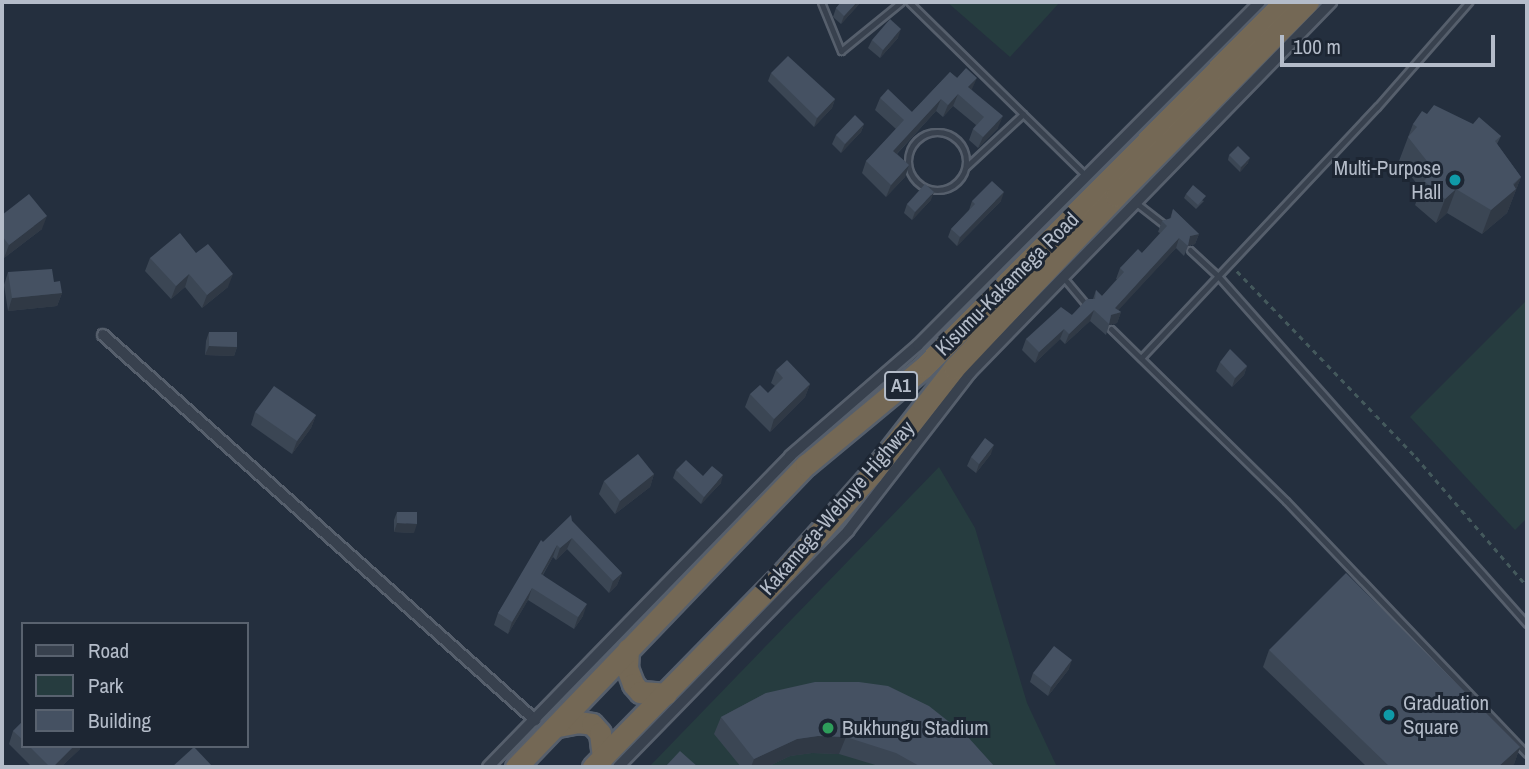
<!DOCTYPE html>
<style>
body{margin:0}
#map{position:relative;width:1529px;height:769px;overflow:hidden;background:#242f3e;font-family:"Archivo Narrow",sans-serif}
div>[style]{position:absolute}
.green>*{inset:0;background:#263c3f}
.path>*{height:2.5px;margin-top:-1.25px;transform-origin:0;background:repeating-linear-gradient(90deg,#44595c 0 5px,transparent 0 10px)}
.roads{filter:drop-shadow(2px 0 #565f6c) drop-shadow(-2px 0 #565f6c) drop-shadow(0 2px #565f6c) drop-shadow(0 -2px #565f6c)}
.lane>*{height:5px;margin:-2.5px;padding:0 2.5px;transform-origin:2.5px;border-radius:2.5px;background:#38414e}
.lane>.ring{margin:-2.5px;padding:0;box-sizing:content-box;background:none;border:5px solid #38414e;border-radius:50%}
.street>*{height:10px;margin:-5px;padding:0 5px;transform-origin:5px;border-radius:5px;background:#38414e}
.highway>*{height:21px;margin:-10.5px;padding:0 10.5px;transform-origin:10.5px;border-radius:10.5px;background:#746855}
.wall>*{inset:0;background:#3b4654}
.shaded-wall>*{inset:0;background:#303945}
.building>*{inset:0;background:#455162}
.dots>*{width:19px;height:19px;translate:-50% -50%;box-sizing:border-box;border:4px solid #1d2633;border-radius:50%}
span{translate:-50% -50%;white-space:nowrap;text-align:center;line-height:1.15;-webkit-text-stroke:6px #1d2633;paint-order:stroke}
.shield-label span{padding:2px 5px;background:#1d2633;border:2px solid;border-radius:5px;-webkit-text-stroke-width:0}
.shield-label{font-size:19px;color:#b4bcc9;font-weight:700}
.poi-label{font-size:21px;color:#b4bcc9}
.right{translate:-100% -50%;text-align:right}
.left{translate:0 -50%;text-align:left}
.street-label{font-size:21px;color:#b4bcc9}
.frame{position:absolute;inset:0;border:4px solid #b4bcc9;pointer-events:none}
.legend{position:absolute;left:21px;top:622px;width:228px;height:126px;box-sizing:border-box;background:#1d2633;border:2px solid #59626f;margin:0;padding:9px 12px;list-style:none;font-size:21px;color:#b4bcc9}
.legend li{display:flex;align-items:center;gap:14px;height:35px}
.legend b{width:35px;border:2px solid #59626f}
.scale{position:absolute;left:1280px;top:35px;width:215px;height:32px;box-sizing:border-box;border:4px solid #b4bcc9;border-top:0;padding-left:9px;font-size:21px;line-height:24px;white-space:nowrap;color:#b4bcc9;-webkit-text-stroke:5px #1d2633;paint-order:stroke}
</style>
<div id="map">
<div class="green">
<div style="clip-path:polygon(947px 2px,1060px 2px,1010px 57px)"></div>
<div style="clip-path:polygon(1527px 300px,1527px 518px,1515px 530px,1410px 417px)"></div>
<div style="clip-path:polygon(939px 467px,975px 528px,1027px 703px,1057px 767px,649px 767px)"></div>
</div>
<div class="path">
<div style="left:1237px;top:271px;width:258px;rotate:46.1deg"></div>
<div style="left:1416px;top:457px;width:170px;rotate:49.3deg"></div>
</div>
<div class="roads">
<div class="lane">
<div style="left:821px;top:2px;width:53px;rotate:67.8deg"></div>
<div style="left:841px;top:51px;width:77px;rotate:-39.2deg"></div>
<div style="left:909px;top:2px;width:248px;rotate:44.5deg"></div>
<div class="ring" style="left:908px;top:132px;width:53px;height:53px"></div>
<div style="left:966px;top:167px;width:78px;rotate:-42.9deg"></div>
<div style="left:1135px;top:202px;width:37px;rotate:38deg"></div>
<div style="left:1190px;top:250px;width:38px;rotate:43deg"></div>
<div style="left:1218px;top:276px;width:465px;rotate:48.4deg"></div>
<div style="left:1063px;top:277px;width:38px;rotate:50deg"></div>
<div style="left:1111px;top:329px;width:245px;rotate:44.5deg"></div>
<div style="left:1286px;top:501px;width:349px;rotate:46.4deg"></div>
<div style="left:1141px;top:358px;width:345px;rotate:-46.8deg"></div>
<div style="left:1377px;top:107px;width:140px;rotate:-48.8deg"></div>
</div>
<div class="street">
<div style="left:103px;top:335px;width:579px;rotate:41.71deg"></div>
<div style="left:488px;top:767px;width:434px;rotate:-45.8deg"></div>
<div style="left:790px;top:456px;width:169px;rotate:-40.9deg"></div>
<div style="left:918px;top:345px;width:484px;rotate:-45.1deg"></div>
<div style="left:618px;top:767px;width:330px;rotate:-45.7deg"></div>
<div style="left:848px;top:531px;width:200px;rotate:-52.3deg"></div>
<div style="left:970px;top:373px;width:518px;rotate:-45.78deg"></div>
</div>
<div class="highway">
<div style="left:628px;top:649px;width:19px;rotate:93deg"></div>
<div style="left:627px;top:668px;width:17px;rotate:69deg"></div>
<div style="left:633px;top:684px;width:11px;rotate:49deg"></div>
<div style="left:640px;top:692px;width:26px;rotate:4deg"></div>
<div style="left:558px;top:726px;width:20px;rotate:-11deg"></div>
<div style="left:578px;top:722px;width:14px;rotate:8deg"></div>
<div style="left:592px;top:724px;width:12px;rotate:48deg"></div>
<div style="left:600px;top:733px;width:24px;rotate:83deg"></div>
<div style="left:516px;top:767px;width:419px;rotate:-46.2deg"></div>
<div style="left:806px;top:465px;width:153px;rotate:-39.7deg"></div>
<div style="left:924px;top:367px;width:513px;rotate:-45.4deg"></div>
<div style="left:593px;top:767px;width:274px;rotate:-45.6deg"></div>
<div style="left:785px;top:571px;width:131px;rotate:-48.4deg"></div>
<div style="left:872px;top:473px;width:133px;rotate:-52deg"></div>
<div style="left:954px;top:368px;width:236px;rotate:-46.7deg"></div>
<div style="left:1116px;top:196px;width:273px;rotate:-45.3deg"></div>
</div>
</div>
<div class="wall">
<div style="clip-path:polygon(841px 2px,861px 2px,841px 24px,833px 17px,836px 8px)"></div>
<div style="clip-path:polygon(898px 38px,880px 58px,868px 48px,872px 40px)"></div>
<div style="clip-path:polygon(950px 72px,972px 90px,998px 128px,978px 148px,969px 140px,973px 129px,976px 125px,953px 106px,943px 117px,936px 111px,897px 154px,909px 165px,905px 177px,886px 197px,862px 173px,866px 161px,896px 129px,875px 110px,880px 98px,912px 112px)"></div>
<div style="clip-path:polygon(771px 73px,835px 99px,832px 108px,814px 127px,768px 81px)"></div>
<div style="clip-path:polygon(1427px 114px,1473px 124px,1501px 136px,1497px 144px,1521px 177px,1507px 213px,1482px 234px,1447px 213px,1436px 223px,1415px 205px,1421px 189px,1399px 161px,1413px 124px)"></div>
<div style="clip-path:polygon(864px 124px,861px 132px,841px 153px,832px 144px,836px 135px)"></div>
<div style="clip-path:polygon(1229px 155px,1248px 163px,1240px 172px,1228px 160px)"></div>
<div style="clip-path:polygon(1186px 194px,1204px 201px,1196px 209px,1184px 198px)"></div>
<div style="clip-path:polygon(931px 200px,912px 220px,904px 213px,907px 204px)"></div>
<div style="clip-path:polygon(972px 201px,1001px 201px,957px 246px,948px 237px,951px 229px,969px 210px)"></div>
<div style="clip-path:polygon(1173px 209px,1199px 234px,1195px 244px,1188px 246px,1184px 256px,1176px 248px,1118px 310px,1121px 312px,1117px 323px,1109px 325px,1106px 335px,1090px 321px,1065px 344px,1060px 339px,1035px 363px,1022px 350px,1026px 339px,1072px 315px,1093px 299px,1096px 290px,1102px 296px,1117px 279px,1116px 279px,1120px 268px,1142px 253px,1160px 233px,1158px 232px,1162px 221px,1170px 219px)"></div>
<div style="clip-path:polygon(2px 215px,42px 229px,4px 258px,2px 255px)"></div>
<div style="clip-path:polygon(196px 253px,228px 287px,202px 308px,185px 287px,171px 299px,145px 271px,150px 258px)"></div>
<div style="clip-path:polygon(8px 272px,54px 282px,62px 293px,57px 306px,8px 311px,4px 285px)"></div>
<div style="clip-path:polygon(209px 332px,237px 347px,234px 356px,205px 355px,206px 341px)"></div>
<div style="clip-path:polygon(1220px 362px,1247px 366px,1244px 375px,1232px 387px,1216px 371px)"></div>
<div style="clip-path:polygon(776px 370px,810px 384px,805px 397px,770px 432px,745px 407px,750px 394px,768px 393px,775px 386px,771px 383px)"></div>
<div style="clip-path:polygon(255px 412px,316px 415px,311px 428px,292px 454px,251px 425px)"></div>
<div style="clip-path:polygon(991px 454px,976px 473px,967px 466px,971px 457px)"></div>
<div style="clip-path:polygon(676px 470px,703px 476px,721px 483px,701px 504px,673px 478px)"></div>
<div style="clip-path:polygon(654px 474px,650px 487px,615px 514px,599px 494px,604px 481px)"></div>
<div style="clip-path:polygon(397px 512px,414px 533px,394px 532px,394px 520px)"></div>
<div style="clip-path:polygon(572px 521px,622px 573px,617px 585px,609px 593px,567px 549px,556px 560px,553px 557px,543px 575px,583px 616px,574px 629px,528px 600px,508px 634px,494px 625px,498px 613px,543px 542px)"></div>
<div style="clip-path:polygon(1269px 650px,1520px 747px,1514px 764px,1510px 767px,1367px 767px,1263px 667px)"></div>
<div style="clip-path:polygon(1069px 669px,1048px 696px,1030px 682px,1033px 673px)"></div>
<div style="clip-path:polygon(766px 693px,995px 767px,882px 767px,839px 754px,812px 753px,790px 756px,767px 767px,741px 767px,714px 734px,721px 717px)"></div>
<div style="clip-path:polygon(23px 721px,23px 746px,80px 746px,80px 749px,61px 767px,32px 767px,9px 744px,13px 731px)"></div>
</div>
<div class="shaded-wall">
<div style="clip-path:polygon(857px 2px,861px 2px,841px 24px,844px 16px)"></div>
<div style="clip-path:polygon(901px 29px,898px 38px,880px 58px,883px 50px)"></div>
<div style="clip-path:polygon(977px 78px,972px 89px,964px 98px,968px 87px)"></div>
<div style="clip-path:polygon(958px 94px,953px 106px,943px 117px,948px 105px)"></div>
<div style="clip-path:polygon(835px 99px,832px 108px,814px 127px,817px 118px)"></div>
<div style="clip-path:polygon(941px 99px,936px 111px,889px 162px,893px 151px)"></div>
<div style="clip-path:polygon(1003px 116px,998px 128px,978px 148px,983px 137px)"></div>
<div style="clip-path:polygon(864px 124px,861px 132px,841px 153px,845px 144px)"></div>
<div style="clip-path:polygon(1250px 158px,1248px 163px,1240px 172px,1241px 167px)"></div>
<div style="clip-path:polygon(909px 165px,905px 177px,886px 197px,891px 185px)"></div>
<div style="clip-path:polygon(1521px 177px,1507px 213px,1482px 234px,1491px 210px)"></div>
<div style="clip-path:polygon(1456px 189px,1447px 213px,1436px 223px,1445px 199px)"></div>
<div style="clip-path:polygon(934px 192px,931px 200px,912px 220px,915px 212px)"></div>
<div style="clip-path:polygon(1004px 192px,1001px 201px,957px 246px,960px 237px)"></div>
<div style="clip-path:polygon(47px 216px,42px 229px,4px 258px,9px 245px)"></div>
<div style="clip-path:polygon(1199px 234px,1195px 244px,1187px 246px,1190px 236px)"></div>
<div style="clip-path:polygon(1179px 238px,1176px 248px,1115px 314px,1121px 312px,1117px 323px,1109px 325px,1111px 315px,1115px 308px)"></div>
<div style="clip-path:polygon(189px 274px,185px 287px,171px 299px,176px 286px)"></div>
<div style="clip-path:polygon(233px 274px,228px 287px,202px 308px,207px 295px)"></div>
<div style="clip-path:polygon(62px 293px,57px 306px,8px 311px,12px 298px)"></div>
<div style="clip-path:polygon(1094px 310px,1090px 321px,1065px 344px,1069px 334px)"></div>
<div style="clip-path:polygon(1064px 329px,1060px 339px,1035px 363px,1039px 352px)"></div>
<div style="clip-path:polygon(209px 346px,237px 347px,234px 356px,205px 355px)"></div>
<div style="clip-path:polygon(1247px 366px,1244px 375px,1232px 387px,1235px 378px)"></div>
<div style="clip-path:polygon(810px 384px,805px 397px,770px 432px,774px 419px)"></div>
<div style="clip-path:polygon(316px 415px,311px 428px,292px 454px,297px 441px)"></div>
<div style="clip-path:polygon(994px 445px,991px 454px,976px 473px,979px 464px)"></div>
<div style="clip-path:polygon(654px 474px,650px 487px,615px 514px,620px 501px)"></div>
<div style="clip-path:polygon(723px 475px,721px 483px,701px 504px,704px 497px)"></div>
<div style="clip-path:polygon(397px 523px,417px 524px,414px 533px,394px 532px)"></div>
<div style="clip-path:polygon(572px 538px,567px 549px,556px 560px,560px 548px)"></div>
<div style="clip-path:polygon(557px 545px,553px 557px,536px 585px,541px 574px)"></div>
<div style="clip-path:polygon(622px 573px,617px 585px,609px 593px,613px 581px)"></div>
<div style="clip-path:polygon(532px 588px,528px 600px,508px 634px,512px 622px)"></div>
<div style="clip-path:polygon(587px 604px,583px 616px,574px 629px,578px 617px)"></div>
<div style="clip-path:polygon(1072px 660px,1069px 669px,1048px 696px,1051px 687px)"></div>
<div style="clip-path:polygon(818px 736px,846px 737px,839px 754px,812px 753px,790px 756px,767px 767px,751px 767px,754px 759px,797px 739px)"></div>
<div style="clip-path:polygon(74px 746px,80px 746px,80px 749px,61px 767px,53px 767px)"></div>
<div style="clip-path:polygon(1520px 747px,1514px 764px,1510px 767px,1498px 767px)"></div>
</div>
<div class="building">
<div style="clip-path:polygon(841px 2px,857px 2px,844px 16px,836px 8px)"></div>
<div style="clip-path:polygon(890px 19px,901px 29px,883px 50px,872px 40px)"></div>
<div style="clip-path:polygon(788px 56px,835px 99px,817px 118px,771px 73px)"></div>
<div style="clip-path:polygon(966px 68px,977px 78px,968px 87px,1003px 116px,983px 137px,973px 129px,984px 117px,958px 94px,948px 105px,941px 99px,893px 151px,909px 165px,891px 185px,866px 161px,904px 120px,880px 98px,888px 89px,912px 112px,950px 72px,957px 78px)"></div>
<div style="clip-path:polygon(1434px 105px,1473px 124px,1479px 117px,1501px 136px,1495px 141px,1521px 177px,1513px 184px,1516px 189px,1491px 210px,1456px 189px,1445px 199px,1424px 181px,1434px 170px,1408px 137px,1417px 127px,1413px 124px,1422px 111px,1427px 114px)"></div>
<div style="clip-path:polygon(855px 115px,864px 124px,845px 144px,836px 135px)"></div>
<div style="clip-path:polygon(1238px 146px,1250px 158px,1241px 167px,1229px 155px)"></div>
<div style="clip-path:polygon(992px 181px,1004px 192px,960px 237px,951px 229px,975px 204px,972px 201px)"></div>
<div style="clip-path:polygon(925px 184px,934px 192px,915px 212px,907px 204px)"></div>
<div style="clip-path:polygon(1193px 185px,1206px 196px,1198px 205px,1186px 194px)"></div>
<div style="clip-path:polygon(29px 194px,47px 216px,9px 245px,2px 236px,2px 215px)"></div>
<div style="clip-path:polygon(1173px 209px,1199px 234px,1190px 236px,1188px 246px,1179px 238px,1115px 308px,1121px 312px,1111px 315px,1109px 324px,1094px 310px,1069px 334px,1064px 329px,1039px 352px,1026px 339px,1061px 307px,1072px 315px,1087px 299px,1095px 299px,1096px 290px,1102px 296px,1124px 272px,1120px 268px,1138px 249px,1142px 253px,1167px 226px,1162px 221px,1171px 218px)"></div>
<div style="clip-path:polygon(180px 233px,196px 253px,208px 244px,233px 274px,207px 295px,189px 274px,176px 286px,150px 258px)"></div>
<div style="clip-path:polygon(52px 269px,54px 282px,60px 281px,62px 293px,12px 298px,8px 272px)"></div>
<div style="clip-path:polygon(209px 332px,237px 332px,237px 347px,209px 346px)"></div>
<div style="clip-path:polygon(1230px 349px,1247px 366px,1235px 378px,1220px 362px)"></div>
<div style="clip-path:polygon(787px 360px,810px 384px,774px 419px,750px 394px,760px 385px,768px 393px,783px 378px,776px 370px)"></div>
<div style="clip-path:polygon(274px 386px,316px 415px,297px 441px,255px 412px)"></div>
<div style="clip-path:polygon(985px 438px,994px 445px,979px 464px,971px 457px)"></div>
<div style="clip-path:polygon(638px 454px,654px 474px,620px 501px,604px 481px)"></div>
<div style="clip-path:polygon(686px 460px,703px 476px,712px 466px,723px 475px,704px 497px,676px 470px)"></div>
<div style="clip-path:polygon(397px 512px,417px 512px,417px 524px,397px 523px)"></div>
<div style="clip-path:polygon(571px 515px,572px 521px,622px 573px,613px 581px,572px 538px,560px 548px,557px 545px,541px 574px,587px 604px,578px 617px,532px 588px,512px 622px,498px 613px,541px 540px,543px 542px)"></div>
<div style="clip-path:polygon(1346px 573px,1520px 747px,1498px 767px,1390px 767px,1269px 650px)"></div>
<div style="clip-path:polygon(1054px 646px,1072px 660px,1051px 687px,1033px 673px)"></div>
<div style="clip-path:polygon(815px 682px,859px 682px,888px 686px,929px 706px,967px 736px,995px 767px,921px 767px,896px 753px,846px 737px,818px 736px,797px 739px,754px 759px,721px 717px,766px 693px)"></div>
<div style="clip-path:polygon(23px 721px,23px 740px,13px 731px)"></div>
<div style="clip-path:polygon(29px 746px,74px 746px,53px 767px,50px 767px)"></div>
<div style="clip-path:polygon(194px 747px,213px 767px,172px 767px)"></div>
<div style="clip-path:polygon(680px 751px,698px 767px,665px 767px)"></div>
</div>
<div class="dots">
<div style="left:1455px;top:180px;background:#0f9aa8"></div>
<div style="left:1389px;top:715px;background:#0f9aa8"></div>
<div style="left:828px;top:728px;background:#2e9e5b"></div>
</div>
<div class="shield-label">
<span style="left:901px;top:386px">A1</span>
</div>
<div class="poi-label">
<span class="right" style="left:1441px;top:180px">Multi-Purpose<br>Hall</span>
<span class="left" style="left:1403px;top:715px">Graduation<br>Square</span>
<span class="left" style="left:842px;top:728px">Bukhungu Stadium</span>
</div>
<div class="street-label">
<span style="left:1007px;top:284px;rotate:-45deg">Kisumu-Kakamega Road</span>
<span style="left:837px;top:508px;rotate:-49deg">Kakamega-Webuye Highway</span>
</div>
<div class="frame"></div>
<ul class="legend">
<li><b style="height:9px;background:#38414e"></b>Road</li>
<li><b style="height:19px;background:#263c3f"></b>Park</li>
<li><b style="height:19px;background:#455162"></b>Building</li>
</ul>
<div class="scale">100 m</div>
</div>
